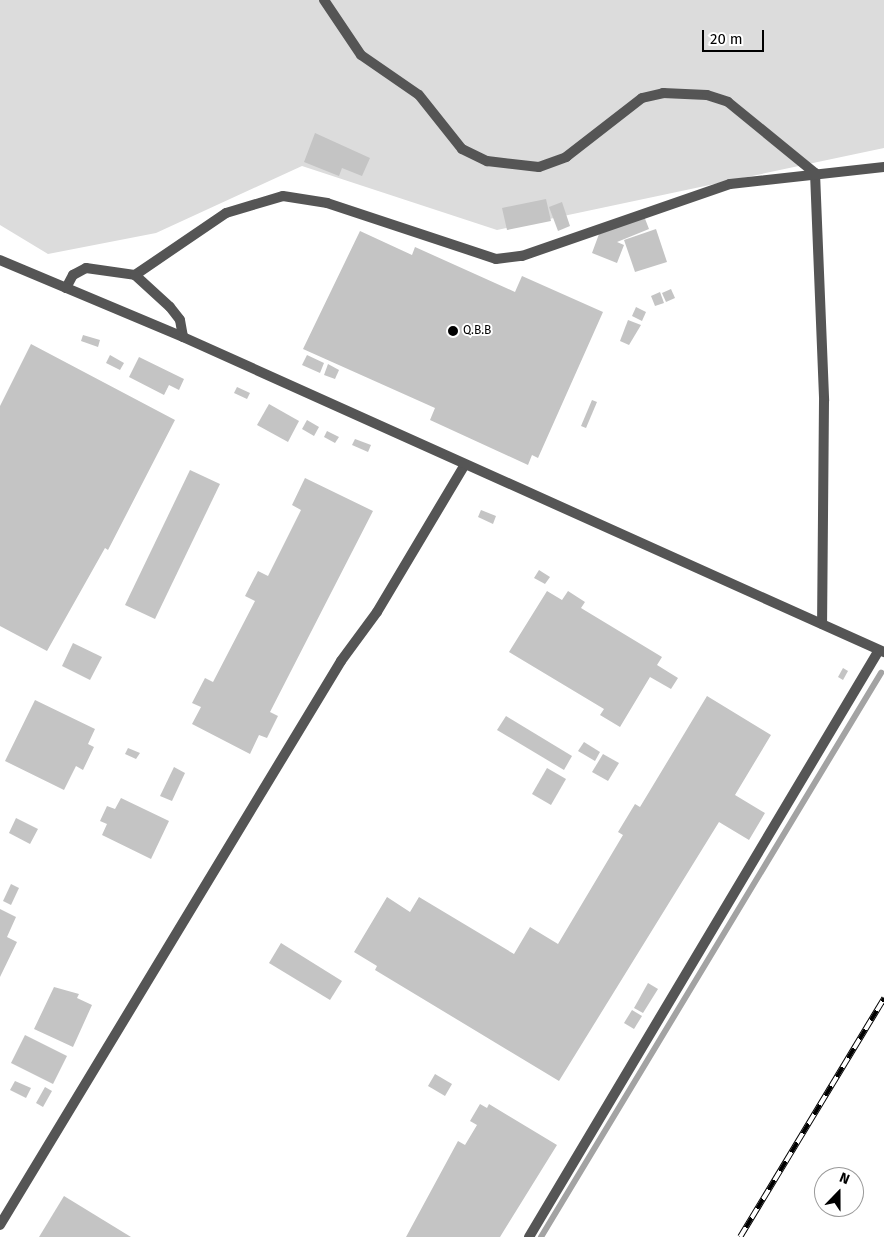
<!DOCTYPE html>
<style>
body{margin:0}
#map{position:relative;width:884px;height:1237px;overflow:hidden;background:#fff;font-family:"Fira Sans",sans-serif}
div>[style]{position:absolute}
.green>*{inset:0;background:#dcdcdc}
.stream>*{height:6px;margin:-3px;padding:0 3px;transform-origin:3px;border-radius:3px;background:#a3a3a3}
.building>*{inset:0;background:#c4c4c4}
.minor>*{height:10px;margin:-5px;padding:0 5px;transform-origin:5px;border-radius:5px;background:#555}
.tertiary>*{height:10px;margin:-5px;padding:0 5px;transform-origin:5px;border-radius:5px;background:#555}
.rail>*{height:5.5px;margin-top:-2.75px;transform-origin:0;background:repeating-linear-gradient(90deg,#fff 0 11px,#000 0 22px);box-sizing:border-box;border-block:1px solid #000}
.dots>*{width:14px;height:14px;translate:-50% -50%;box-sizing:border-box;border:2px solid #fff;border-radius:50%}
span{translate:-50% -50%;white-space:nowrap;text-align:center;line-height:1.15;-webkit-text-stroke:4px #fff;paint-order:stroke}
.poi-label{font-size:12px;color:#000}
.left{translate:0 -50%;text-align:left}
.north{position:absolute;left:814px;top:1167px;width:50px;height:50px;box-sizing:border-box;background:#fff;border:1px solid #999;border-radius:50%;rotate:22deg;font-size:14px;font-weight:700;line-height:20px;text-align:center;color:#000}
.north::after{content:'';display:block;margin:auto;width:18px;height:22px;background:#000;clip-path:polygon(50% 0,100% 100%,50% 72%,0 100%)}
.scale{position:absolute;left:702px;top:30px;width:62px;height:22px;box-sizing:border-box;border:2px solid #000;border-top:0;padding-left:6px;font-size:15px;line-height:18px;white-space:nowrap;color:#000;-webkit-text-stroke:4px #fff;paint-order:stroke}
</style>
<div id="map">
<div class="green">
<div style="clip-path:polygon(0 0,884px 0,884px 148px,497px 230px,302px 166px,156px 233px,48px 254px,0 225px)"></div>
</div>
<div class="stream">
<div style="left:541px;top:1237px;width:659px;rotate:-58.92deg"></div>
</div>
<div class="building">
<div style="clip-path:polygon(315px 133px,370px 158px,362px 176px,342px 168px,339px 176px,304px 162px)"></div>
<div style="clip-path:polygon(546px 199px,551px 221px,507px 230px,502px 208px)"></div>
<div style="clip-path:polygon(562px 202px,570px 226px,558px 231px,549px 207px)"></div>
<div style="clip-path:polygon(644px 216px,649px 229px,617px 242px,624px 245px,617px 263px,592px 253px,599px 234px)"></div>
<div style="clip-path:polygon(656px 229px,667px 262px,635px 272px,624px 240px)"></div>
<div style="clip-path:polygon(360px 231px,412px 255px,415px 247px,515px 292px,522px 276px,603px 312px,538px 458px,532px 455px,528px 465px,430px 420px,435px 408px,303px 349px)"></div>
<div style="clip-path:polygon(671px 289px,675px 298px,666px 302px,662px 293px)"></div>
<div style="clip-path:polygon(660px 292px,664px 303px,655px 306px,651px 296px)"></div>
<div style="clip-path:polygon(636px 307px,646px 312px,642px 321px,632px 316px)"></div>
<div style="clip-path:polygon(628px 320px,641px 325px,629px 345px,620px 341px)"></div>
<div style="clip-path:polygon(83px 335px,100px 340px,98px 347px,81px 341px)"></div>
<div style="clip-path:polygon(31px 344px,175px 420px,108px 550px,105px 548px,47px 651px,0 626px,0 406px)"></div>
<div style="clip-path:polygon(110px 355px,124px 363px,120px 370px,106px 363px)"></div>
<div style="clip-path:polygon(307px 355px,324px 363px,320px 373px,302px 365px)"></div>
<div style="clip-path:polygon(139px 357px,184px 379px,179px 390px,169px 385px,164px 395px,129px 377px)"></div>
<div style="clip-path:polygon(328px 364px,339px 370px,335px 379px,324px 375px)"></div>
<div style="clip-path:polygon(237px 387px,250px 393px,247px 399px,234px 393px)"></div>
<div style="clip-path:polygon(592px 400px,597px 402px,586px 428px,581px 426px)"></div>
<div style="clip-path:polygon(269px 404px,299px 421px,288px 442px,257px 425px)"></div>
<div style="clip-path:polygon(307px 420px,319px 427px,314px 436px,302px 429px)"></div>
<div style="clip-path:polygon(327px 431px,339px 437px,335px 443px,324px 437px)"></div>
<div style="clip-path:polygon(355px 439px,371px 445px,368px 452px,352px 445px)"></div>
<div style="clip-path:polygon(190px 470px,220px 484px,155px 619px,125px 605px)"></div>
<div style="clip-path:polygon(305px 478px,373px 511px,270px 712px,278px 716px,267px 738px,259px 735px,250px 754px,192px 724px,201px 707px,192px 703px,205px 678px,213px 682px,255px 601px,245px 596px,258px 571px,268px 576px,301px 510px,292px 505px)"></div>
<div style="clip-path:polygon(481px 510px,496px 516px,493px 524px,478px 517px)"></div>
<div style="clip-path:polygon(539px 570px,550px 577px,545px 584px,534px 578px)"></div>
<div style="clip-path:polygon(547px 591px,562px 600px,568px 591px,585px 602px,581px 608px,662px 657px,657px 665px,678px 678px,671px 689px,650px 677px,620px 727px,600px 715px,604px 709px,509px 652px)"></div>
<div style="clip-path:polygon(73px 643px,102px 657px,90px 680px,62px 666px)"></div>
<div style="clip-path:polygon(843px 668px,848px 671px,843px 680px,838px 677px)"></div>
<div style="clip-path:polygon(707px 696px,771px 735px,735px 795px,765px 813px,749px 840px,719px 822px,559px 1081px,375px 970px,377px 966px,354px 952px,387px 897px,410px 912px,419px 897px,514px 954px,530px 927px,558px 944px,623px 835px,618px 832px,635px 804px,640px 807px)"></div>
<div style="clip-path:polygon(35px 700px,95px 729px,88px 744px,94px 747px,83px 770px,76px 766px,64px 790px,5px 761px)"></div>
<div style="clip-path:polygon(506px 716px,572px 756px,564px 770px,497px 730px)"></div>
<div style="clip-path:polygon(584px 742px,600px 752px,595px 761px,578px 751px)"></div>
<div style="clip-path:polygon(128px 748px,140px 753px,136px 759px,125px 754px)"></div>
<div style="clip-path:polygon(603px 754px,619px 763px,608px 781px,592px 772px)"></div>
<div style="clip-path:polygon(174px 767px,185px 773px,172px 801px,160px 796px)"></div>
<div style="clip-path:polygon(547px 768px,566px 779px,551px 805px,532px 794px)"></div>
<div style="clip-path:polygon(121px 798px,169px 821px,151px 859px,102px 835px,107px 824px,100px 821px,107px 806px,115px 809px)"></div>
<div style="clip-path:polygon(16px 818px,38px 829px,30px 844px,9px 833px)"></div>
<div style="clip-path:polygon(11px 884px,19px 888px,11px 905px,3px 901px)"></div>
<div style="clip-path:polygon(0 909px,16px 917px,7px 937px,17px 942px,0 977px)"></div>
<div style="clip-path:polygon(281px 943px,342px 981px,330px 1000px,269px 963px)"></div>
<div style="clip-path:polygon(648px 983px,658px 989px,643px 1013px,634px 1008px)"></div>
<div style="clip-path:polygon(54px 987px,79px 994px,77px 998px,92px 1005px,73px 1047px,34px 1029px)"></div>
<div style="clip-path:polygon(632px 1010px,642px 1016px,634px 1029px,624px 1023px)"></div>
<div style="clip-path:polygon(25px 1035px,67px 1056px,53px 1084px,11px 1063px)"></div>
<div style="clip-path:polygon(435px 1074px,452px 1084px,445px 1096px,428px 1086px)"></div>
<div style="clip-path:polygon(15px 1081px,31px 1088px,26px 1098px,10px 1090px)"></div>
<div style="clip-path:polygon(45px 1087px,52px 1091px,43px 1107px,36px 1103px)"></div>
<div style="clip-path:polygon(480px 1104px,487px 1108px,489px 1104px,557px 1145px,500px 1237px,406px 1237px,458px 1141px,465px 1145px,477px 1125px,470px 1121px)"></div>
<div style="clip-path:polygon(64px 1196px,131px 1237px,39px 1237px)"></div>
</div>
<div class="minor">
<div style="left:324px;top:0;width:66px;rotate:56.1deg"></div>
<div style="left:361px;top:55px;width:70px;rotate:34.6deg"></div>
<div style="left:419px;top:95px;width:69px;rotate:51.5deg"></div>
<div style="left:462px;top:149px;width:28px;rotate:26deg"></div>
<div style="left:487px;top:161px;width:52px;rotate:6.6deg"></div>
<div style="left:539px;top:167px;width:29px;rotate:-20deg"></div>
<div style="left:566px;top:157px;width:96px;rotate:-37.8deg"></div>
<div style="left:642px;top:98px;width:22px;rotate:-13deg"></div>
<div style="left:663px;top:93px;width:44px;rotate:2.6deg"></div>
<div style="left:707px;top:95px;width:22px;rotate:18deg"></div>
<div style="left:728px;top:102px;width:112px;rotate:39.2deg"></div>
<div style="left:815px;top:173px;width:228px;rotate:87.7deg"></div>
<div style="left:824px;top:401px;width:223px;rotate:90.5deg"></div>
<div style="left:135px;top:275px;width:110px;rotate:-34.3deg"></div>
<div style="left:226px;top:213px;width:59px;rotate:-16.6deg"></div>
<div style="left:283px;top:196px;width:45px;rotate:9deg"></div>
<div style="left:327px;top:203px;width:178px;rotate:18.3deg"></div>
<div style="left:496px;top:259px;width:26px;rotate:-7deg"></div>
<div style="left:522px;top:256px;width:220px;rotate:-19.1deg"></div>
<div style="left:730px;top:184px;width:155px;rotate:-6.3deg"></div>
<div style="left:66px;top:288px;width:15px;rotate:-62deg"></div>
<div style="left:73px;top:275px;width:15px;rotate:-28deg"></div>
<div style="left:86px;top:268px;width:49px;rotate:8.1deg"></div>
<div style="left:135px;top:275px;width:47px;rotate:42.4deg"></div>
<div style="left:170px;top:307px;width:16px;rotate:52deg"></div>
<div style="left:180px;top:320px;width:17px;rotate:80deg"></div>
<div style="left:377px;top:612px;width:170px;rotate:-59.2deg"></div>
<div style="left:529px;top:1237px;width:683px;rotate:-59.19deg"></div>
</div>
<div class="tertiary">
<div style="left:0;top:260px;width:199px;rotate:22.8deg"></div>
<div style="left:183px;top:337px;width:769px;rotate:24.2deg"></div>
<div style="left:0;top:1225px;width:659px;rotate:-58.84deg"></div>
<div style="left:341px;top:661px;width:61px;rotate:-53.7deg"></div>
</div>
<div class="rail">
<div style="left:740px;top:1237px;width:279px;rotate:-58.9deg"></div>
</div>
<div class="dots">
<div style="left:453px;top:331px;background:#000"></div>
</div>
<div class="poi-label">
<span class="left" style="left:463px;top:331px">Q.B.B</span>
</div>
<div class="north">N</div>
<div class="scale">20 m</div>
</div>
